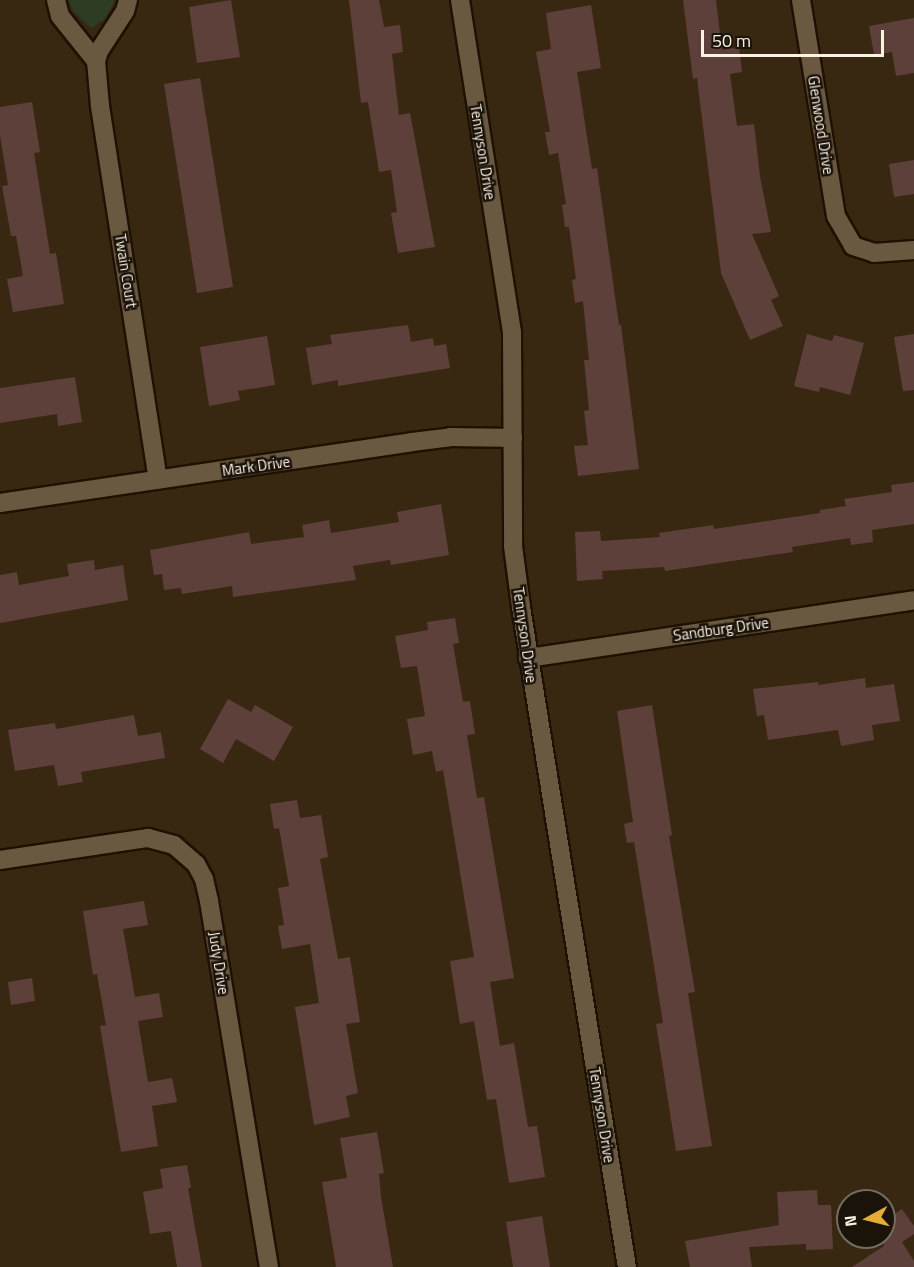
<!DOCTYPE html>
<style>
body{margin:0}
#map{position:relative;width:914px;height:1267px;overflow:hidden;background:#382812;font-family:"Titillium Web",sans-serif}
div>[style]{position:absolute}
.green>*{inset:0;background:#2d3c24}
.building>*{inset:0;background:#5d4039}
.roads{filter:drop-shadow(2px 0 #1f1100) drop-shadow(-2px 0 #1f1100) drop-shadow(0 2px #1f1100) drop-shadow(0 -2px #1f1100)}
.street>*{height:18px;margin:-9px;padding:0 9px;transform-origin:9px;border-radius:9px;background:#6a5941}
span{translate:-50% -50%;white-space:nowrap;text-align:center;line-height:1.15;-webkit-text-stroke:5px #1a1309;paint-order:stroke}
.street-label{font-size:15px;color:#fcf2e4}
.north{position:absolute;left:836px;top:1189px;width:60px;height:60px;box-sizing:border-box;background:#1a1309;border:2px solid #746c61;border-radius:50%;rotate:263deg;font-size:16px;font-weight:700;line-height:24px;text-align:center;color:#fcf2e4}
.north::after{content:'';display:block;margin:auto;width:21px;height:27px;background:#e5ad36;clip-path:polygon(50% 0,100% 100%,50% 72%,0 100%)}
.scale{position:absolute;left:701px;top:30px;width:183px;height:27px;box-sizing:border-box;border:3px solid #fcf2e4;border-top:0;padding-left:8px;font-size:18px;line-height:21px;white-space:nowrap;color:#fcf2e4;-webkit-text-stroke:4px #1a1309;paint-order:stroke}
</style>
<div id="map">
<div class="green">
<div style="clip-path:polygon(69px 0,114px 0,114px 2px,105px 19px,91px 28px,73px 11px)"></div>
</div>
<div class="building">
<div style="clip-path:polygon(231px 0,240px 57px,197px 63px,189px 7px)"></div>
<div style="clip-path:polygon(349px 0,379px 0,384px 27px,400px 25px,403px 52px,392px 54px,399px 115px,410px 113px,435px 247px,398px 253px,391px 213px,397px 212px,391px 170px,379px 172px,368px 102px,361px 103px)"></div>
<div style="clip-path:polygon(683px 0,716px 0,722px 50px,739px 47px,742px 72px,730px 74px,737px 126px,754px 124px,760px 176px,771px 232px,752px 234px,779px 296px,771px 300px,783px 326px,750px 340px,721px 273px,697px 78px,693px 79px)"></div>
<div style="clip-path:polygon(591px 5px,601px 68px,577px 72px,592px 169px,597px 168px,619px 325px,621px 325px,639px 469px,578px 476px,574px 446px,588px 445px,584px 411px,589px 410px,584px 360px,589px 360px,583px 301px,575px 303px,572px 280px,576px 279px,569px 227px,565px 227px,562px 205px,566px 204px,558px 153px,549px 155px,545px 132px,550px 132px,536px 52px,551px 49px,546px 13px)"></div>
<div style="clip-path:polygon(914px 18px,914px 73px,896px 76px,892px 52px,874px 55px,869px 26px)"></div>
<div style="clip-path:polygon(200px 78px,233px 287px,197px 293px,164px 84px)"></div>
<div style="clip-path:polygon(32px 102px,40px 152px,34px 153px,50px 254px,56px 253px,64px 304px,13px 312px,7px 279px,23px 276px,16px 236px,11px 236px,2px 186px,8px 185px,0 135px,0 107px)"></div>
<div style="clip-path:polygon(914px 160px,914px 194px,894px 197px,889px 164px)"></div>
<div style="clip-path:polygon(408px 325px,411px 342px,433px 338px,434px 346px,446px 344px,450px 368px,338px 386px,338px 380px,312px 385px,306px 348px,332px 344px,330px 335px)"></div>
<div style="clip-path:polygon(807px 334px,832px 341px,834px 335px,864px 343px,850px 395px,820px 387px,819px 392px,794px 386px)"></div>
<div style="clip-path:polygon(914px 334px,914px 390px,903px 391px,894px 337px)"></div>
<div style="clip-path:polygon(267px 336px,275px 385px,238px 391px,240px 400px,209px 406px,200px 347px)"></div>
<div style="clip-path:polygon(75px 377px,82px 422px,58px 426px,57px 414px,0 423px,0 388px)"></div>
<div style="clip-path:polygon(914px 482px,914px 524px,872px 530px,873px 542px,851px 545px,850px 538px,792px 547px,793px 552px,665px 571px,664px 567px,602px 571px,603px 579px,577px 581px,575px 532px,600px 531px,601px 541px,660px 537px,659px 533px,713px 525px,714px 529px,820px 513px,820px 510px,846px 506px,844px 499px,892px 492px,891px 485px)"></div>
<div style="clip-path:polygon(441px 504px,449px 555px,391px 565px,390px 560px,353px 566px,356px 580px,233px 597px,232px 586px,182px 594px,181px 588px,164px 590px,162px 574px,154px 575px,150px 550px,249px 532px,251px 544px,304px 537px,302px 525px,329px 520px,331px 533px,399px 522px,397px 512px)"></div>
<div style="clip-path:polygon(94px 560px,95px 570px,123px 565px,128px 600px,0 623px,0 575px,17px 572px,19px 585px,69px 576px,67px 564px)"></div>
<div style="clip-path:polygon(455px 618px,459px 643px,453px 644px,463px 702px,470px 701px,475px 734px,467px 735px,477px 798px,484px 797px,514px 978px,490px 982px,500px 1046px,514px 1043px,528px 1127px,537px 1126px,545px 1177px,509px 1183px,496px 1099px,487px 1100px,474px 1021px,460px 1024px,450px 961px,474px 957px,443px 770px,436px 772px,432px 751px,413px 755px,407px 719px,425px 716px,417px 666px,401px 668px,395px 636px,428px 630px,427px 622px)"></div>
<div style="clip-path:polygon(865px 678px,866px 688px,894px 684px,900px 721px,872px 725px,874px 740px,841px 746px,838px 730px,768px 740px,764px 715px,757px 716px,753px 689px,818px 682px,818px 685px)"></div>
<div style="clip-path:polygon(228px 699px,251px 712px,255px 705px,293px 727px,274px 761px,236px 739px,223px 763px,200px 749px)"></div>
<div style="clip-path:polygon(652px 705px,672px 835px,669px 836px,695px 992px,688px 993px,712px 1146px,676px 1151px,656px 1024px,663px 1023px,651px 947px,634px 842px,627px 843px,624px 824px,633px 822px,617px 711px)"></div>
<div style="clip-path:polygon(134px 715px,138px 736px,161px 732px,165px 758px,81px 772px,83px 782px,58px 786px,54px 765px,15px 771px,8px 730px,55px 723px,56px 729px)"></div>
<div style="clip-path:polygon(297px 800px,300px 818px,321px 815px,328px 857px,320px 859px,338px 959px,350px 957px,360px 1022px,346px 1024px,358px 1093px,346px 1096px,350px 1117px,314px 1125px,295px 1007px,319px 1003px,310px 944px,282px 949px,278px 926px,284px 925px,278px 888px,289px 886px,279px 828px,274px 829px,270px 804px)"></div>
<div style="clip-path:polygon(144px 901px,148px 925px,123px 929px,135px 997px,159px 993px,163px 1017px,138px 1021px,148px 1082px,172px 1078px,177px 1102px,152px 1106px,158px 1146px,121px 1152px,100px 1026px,106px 1025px,97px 974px,93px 975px,83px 911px)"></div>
<div style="clip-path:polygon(32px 978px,35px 1001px,11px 1005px,8px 982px)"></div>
<div style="clip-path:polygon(377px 1132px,384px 1173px,379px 1174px,381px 1197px,393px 1267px,336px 1267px,322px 1182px,347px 1178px,340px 1138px)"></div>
<div style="clip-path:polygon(187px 1165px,191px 1188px,188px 1188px,202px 1267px,177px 1267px,171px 1231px,150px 1234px,143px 1192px,163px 1188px,160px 1169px)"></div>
<div style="clip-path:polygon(817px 1190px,818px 1205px,831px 1205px,833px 1249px,806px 1250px,806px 1244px,749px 1247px,752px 1267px,690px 1267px,685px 1241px,779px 1225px,777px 1192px)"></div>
<div style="clip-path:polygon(902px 1209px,914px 1226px,914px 1234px,902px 1242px,914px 1261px,914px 1267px,852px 1267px,884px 1246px,884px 1221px)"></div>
<div style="clip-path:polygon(542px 1216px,550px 1267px,513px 1267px,506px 1222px)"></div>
</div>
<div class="roads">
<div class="street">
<div style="left:56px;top:0;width:16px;rotate:76deg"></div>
<div style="left:60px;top:16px;width:58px;rotate:51.3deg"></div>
<div style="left:128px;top:0;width:11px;rotate:105deg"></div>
<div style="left:125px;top:11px;width:48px;rotate:123deg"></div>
<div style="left:99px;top:51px;width:10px;rotate:107deg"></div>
<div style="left:96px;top:61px;width:45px;rotate:84.9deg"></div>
<div style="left:100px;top:106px;width:378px;rotate:81.2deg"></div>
<div style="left:460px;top:0;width:336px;rotate:81.1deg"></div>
<div style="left:512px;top:332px;width:214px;rotate:89.7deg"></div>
<div style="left:513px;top:546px;width:62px;rotate:82.5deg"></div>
<div style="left:521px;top:607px;width:668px;rotate:80.88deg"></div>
<div style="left:801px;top:0;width:219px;rotate:80.8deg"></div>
<div style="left:836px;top:216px;width:34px;rotate:60deg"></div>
<div style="left:853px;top:246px;width:22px;rotate:18deg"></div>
<div style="left:874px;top:253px;width:40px;rotate:-4.3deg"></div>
<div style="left:0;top:503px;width:416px;rotate:-8.4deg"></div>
<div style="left:412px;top:442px;width:38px;rotate:-7deg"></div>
<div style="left:450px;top:437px;width:63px;rotate:0.9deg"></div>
<div style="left:528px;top:658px;width:390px;rotate:-8.5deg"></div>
<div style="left:0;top:860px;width:150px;rotate:-8.5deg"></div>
<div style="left:148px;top:838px;width:27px;rotate:15deg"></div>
<div style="left:174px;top:845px;width:29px;rotate:41deg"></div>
<div style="left:196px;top:864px;width:17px;rotate:62deg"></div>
<div style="left:204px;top:879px;width:23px;rotate:77deg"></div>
<div style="left:209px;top:901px;width:371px;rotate:80.7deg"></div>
</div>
</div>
<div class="street-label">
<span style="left:821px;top:125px;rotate:81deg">Glenwood Drive</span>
<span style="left:483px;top:152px;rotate:81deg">Tennyson Drive</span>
<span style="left:126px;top:271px;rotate:81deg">Twain Court</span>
<span style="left:256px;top:466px;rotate:-8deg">Mark Drive</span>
<span style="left:721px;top:629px;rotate:-8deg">Sandburg Drive</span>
<span style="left:525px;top:635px;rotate:82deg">Tennyson Drive</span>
<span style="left:219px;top:963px;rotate:81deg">Judy Drive</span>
<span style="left:602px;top:1115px;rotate:81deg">Tennyson Drive</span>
</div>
<div class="north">N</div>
<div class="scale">50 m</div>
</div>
